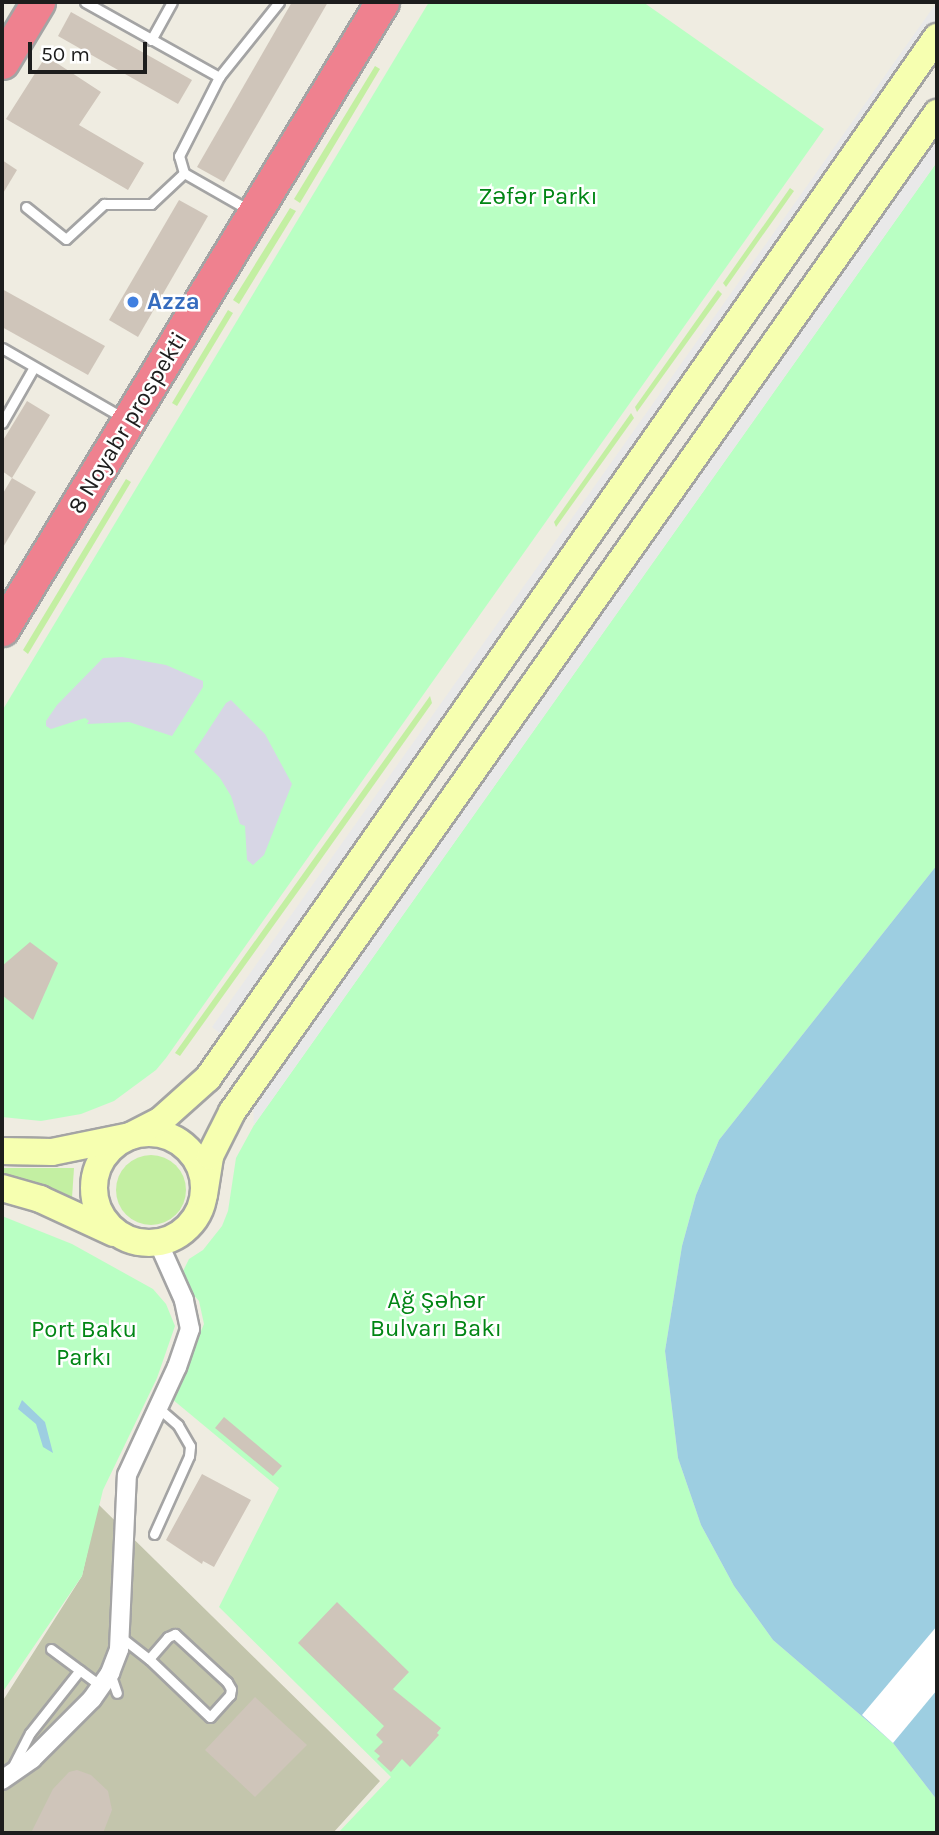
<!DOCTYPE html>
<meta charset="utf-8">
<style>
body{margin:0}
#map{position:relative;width:939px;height:1835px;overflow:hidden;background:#efece1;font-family:Karla,sans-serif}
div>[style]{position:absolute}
.construction>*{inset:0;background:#c3c5ac}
.grass>*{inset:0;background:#c3efa2}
.round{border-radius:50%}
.park>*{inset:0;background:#b9ffc3}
.parking>*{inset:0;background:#e9e9e9}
.plaza>*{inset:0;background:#d7d6e5}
.water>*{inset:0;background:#9dcee1}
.pier>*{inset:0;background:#fff}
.building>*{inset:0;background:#cfc5ba}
.roads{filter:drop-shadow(2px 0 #a4a4a4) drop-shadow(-2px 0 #a4a4a4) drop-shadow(0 2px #a4a4a4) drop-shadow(0 -2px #a4a4a4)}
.lane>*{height:9px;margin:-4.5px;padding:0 4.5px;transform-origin:4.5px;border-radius:4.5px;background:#fff}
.street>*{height:18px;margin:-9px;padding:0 9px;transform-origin:9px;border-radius:9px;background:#fff}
.secondary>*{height:26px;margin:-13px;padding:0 13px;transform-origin:13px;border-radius:13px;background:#f6ffb0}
.secondary>.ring{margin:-13px;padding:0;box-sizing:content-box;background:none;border:26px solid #f6ffb0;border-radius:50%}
.highway>*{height:33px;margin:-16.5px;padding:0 16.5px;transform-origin:16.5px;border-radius:16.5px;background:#ef818f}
.dots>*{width:19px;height:19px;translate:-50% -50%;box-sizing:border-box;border:4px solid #fff;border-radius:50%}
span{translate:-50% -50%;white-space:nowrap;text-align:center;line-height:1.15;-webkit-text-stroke:5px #fff;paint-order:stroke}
.park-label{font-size:24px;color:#018514}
.shop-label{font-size:24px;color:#366cbe;font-weight:700}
.left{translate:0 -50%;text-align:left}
.street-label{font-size:24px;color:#1d1d1d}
.frame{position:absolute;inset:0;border:4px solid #1d1d1d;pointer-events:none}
.scale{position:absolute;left:28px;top:42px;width:119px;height:32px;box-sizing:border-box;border:4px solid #1d1d1d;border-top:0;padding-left:9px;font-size:21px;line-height:24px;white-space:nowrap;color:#1d1d1d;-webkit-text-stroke:5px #fff;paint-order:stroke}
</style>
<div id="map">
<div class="construction">
<div style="clip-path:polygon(98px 1504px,380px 1781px,333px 1833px,2px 1833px,2px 1702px,82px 1576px)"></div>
</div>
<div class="grass">
<div style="clip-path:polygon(375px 66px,380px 69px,300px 203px,294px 199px)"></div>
<div style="clip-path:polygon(790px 188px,794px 191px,726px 287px,723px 283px)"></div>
<div style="clip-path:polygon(290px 208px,296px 211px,239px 304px,233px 300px)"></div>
<div style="clip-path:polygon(718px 290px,722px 294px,637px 412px,635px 407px)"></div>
<div style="clip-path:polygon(228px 310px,233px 313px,177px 406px,172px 403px)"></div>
<div style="clip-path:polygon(631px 413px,634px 418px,556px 527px,554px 522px)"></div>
<div style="clip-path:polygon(126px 479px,131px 482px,28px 654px,23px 650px)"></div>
<div style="clip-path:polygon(430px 696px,432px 703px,307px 879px,180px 1056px,175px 1053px)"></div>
<div class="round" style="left:116px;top:1155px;width:70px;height:70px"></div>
<div style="clip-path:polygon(2px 1168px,74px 1168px,72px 1198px,2px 1177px)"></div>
</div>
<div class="park">
<div style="clip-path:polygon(429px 2px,643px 2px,824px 129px,166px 1058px,156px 1070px,114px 1101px,81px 1114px,41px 1121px,2px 1117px,2px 711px)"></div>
<div style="clip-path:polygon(937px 162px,937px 865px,719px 1140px,696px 1195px,682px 1246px,665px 1351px,678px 1458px,701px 1525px,734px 1586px,773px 1640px,893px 1743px,937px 1800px,937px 1833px,338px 1833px,391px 1777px,219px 1607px,279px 1488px,172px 1399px,204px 1324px,199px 1301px,179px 1279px,189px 1259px,203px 1250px,222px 1226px,228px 1211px,236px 1158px,254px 1125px)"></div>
<div style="clip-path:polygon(2px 1216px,72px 1244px,153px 1289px,166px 1304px,175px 1326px,157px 1378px,103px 1490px,82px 1576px,2px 1693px)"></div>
</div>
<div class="parking">
<div style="clip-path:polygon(937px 2px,937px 20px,221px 1034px,212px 1027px)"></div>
<div style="clip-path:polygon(937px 137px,937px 162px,254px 1125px,253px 1105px)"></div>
</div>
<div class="plaza">
<div style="clip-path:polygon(122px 657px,166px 665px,203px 681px,203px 687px,172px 736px,129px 722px,87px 724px,89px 721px,85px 718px,51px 729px,46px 726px,46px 721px,57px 705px,103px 658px)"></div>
<div style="clip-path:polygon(231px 700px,265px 734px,292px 784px,264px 855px,253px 865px,247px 860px,245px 826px,240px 824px,231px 796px,220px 778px,194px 752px,226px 703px)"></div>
</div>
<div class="water">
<div style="clip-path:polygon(937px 865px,937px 1800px,893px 1743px,773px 1640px,734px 1586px,701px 1525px,678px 1458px,665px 1351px,682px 1246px,696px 1195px,719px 1140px)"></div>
<div style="clip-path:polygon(22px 1400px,45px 1422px,53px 1453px,43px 1447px,36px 1424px,18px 1409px)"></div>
</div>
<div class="pier">
<div style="clip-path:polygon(937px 1626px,937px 1690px,893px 1743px,862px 1715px)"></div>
</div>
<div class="building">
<div style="clip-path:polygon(292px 2px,328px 2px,224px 182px,197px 167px)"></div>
<div style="clip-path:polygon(71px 12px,192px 80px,178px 104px,58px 36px)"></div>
<div style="clip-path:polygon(46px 56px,101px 92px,79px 125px,144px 163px,128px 190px,6px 119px)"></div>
<div style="clip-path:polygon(2px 160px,17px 170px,2px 195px)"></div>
<div style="clip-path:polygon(179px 200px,208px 216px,138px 337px,109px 320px)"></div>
<div style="clip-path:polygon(2px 289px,105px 346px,88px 375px,2px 327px)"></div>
<div style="clip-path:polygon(27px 401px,50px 415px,12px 478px,2px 471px,2px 442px)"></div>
<div style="clip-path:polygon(12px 478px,36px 492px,2px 549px,2px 495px)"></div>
<div style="clip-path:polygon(30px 942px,58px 963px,33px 1020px,2px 995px,2px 966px)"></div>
<div style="clip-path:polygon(224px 1417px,282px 1466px,273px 1476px,215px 1428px)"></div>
<div style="clip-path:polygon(202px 1474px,251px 1500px,214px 1567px,203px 1561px,202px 1564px,166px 1540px)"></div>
<div style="clip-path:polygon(337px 1602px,409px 1672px,393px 1689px,441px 1728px,437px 1733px,439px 1735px,410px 1767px,402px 1759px,391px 1772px,377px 1759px,380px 1756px,374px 1751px,383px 1742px,376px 1735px,384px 1726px,298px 1643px)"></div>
<div style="clip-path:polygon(255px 1697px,307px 1745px,255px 1797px,205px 1750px)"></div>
<div style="clip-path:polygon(77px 1770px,91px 1775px,108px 1791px,112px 1810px,103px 1833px,31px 1833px,53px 1789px,69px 1772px)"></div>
</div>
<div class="roads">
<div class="lane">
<div style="left:85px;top:2px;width:154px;rotate:29.2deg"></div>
<div style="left:151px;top:40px;width:43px;rotate:-61.1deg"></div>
<div style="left:26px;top:207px;width:51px;rotate:38.7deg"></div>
<div style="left:66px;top:239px;width:52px;rotate:-42.6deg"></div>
<div style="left:104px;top:204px;width:47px"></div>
<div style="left:151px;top:204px;width:45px;rotate:-43.2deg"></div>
<div style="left:249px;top:210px;width:75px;rotate:-150.4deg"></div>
<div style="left:184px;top:173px;width:18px;rotate:-106deg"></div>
<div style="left:179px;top:156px;width:89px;rotate:-63.1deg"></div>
<div style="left:219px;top:77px;width:96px;rotate:-51.3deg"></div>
<div style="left:2px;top:348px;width:138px;rotate:29.9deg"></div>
<div style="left:2px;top:423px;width:64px;rotate:-60.3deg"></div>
<div style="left:154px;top:1534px;width:85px;rotate:-65.8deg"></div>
<div style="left:189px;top:1456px;width:10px;rotate:-84deg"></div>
<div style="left:190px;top:1446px;width:24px;rotate:-120deg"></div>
<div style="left:178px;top:1425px;width:28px;rotate:-139deg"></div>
<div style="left:122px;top:1638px;width:34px;rotate:38deg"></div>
<div style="left:149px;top:1659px;width:84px;rotate:43.6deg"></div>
<div style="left:210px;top:1717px;width:30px;rotate:-48deg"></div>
<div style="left:230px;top:1695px;width:6px;rotate:-81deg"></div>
<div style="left:231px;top:1689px;width:8px;rotate:-120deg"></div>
<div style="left:227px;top:1682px;width:71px;rotate:-137.3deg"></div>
<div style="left:175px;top:1634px;width:8px;rotate:157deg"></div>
<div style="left:168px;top:1637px;width:29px;rotate:131deg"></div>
<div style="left:51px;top:1649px;width:62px;rotate:36.5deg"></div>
<div style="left:110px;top:1673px;width:21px;rotate:71deg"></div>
<div style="left:12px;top:1768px;width:39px;rotate:-63deg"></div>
<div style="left:30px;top:1733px;width:80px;rotate:-51.6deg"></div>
</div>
<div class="street">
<div style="left:2px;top:1780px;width:37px;rotate:-35deg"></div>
<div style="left:32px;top:1759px;width:85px;rotate:-45deg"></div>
<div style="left:92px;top:1699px;width:32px;rotate:-55deg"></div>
<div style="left:110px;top:1673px;width:26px;rotate:-69deg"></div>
<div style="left:119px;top:1649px;width:174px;rotate:-87.4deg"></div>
<div style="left:127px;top:1475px;width:119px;rotate:-65.2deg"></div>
<div style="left:177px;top:1367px;width:40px;rotate:-71.1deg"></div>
<div style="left:190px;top:1329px;width:30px;rotate:-102deg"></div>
<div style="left:184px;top:1300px;width:64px;rotate:-114.1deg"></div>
</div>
<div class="secondary">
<div class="ring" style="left:94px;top:1133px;width:84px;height:84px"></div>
<div style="left:2px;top:1151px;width:50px;rotate:1.1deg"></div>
<div style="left:52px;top:1152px;width:80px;rotate:-11.6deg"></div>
<div style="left:130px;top:1136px;width:35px;rotate:-27deg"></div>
<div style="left:161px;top:1120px;width:63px;rotate:-41.8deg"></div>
<div style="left:208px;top:1078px;width:1271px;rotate:-55deg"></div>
<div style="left:2px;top:1188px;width:40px;rotate:16deg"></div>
<div style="left:40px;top:1199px;width:81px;rotate:24.7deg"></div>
<div style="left:204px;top:1195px;width:39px;rotate:-81deg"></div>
<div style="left:210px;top:1156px;width:49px;rotate:-63.4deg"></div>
<div style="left:232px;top:1112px;width:1223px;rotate:-54.79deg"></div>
</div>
<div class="highway">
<div style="left:2px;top:62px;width:70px;rotate:-59deg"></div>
<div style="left:2px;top:629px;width:733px;rotate:-58.78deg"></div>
</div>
</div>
<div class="dots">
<div style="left:133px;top:302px;background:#3f7fe0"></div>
</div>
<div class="park-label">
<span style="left:538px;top:197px">Zəfər Parkı</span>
<span style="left:436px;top:1315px">Ağ Şəhər<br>Bulvarı Bakı</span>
<span style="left:84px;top:1344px">Port Baku<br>Parkı</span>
</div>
<div class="shop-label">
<span class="left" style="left:147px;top:302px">Azza</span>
</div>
<div class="street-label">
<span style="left:128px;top:423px;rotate:-59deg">8 Noyabr prospekti</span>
</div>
<div class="frame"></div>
<div class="scale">50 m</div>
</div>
